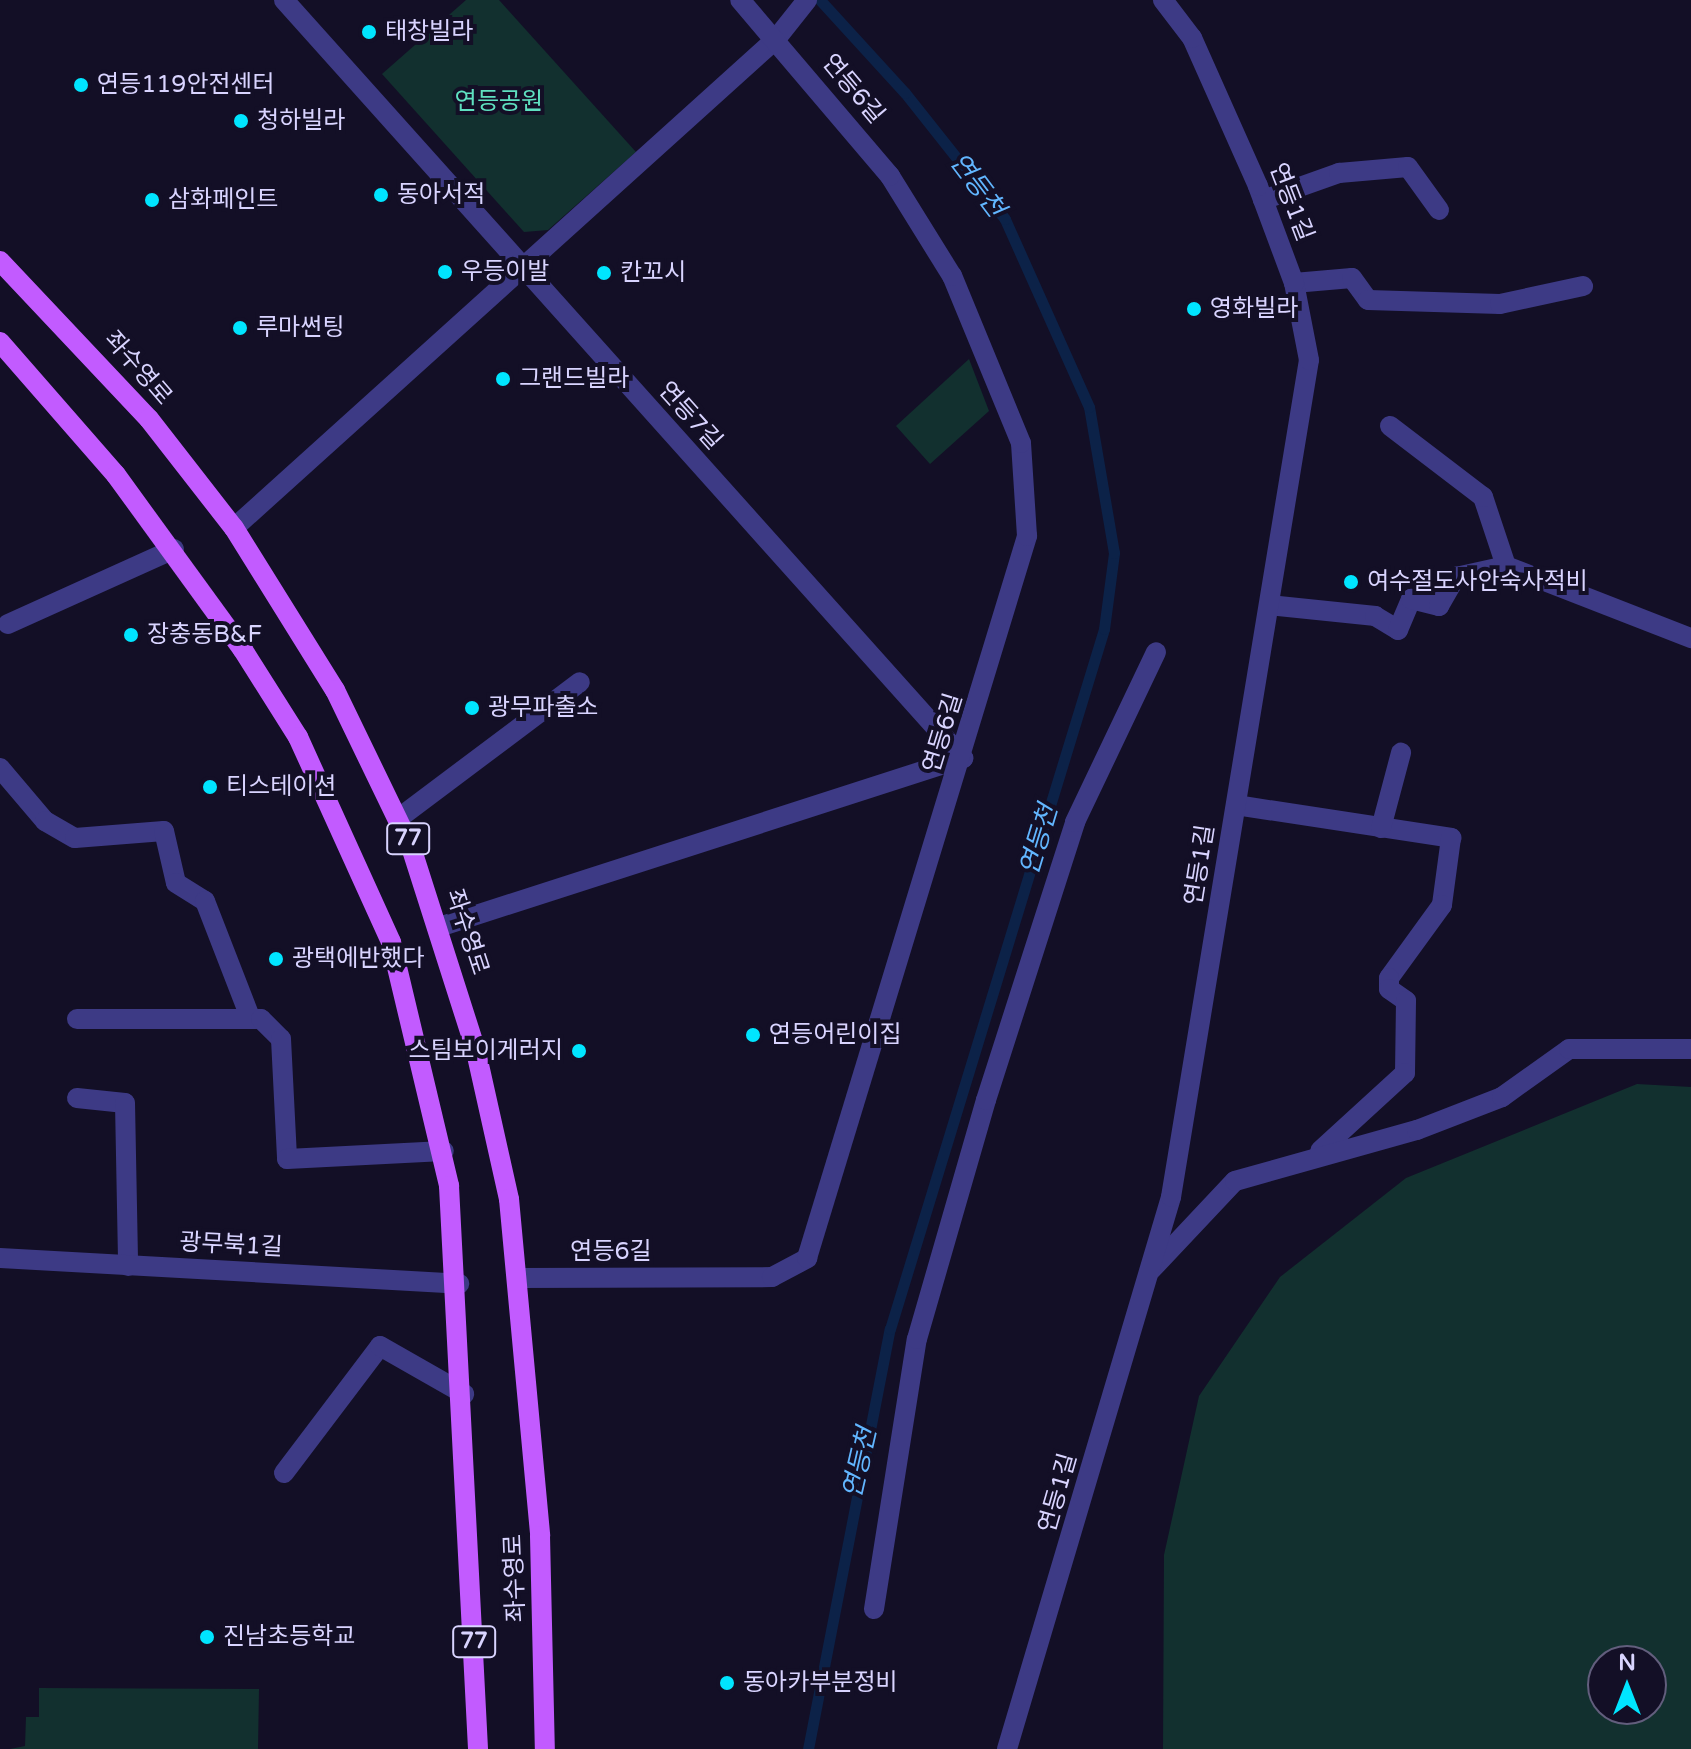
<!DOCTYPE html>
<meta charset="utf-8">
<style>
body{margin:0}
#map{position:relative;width:1691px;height:1749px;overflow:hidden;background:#130f26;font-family:"Varela Round","Noto Sans KR",sans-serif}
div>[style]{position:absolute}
.green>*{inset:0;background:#12302f}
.stream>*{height:11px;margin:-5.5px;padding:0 5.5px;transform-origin:5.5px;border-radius:5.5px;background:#0c2248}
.service>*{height:20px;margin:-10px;padding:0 10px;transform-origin:10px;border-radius:10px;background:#3d3a85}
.minor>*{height:20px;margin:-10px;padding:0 10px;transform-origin:10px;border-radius:10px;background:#3d3a85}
.primary>*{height:20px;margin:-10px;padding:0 10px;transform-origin:10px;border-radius:10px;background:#c25bff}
.dots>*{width:22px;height:22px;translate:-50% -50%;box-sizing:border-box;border:4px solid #130f26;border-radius:50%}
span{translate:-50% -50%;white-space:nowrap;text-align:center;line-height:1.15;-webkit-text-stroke:8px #130f26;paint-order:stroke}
.shield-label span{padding:2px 6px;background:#130f26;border:2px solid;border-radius:6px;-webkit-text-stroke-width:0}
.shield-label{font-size:22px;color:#d9d4ff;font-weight:700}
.poi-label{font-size:24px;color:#d9d4ff}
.left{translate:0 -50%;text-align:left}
.right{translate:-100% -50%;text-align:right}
.street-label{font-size:24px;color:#d9d4ff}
.park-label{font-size:24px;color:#5fe0c0}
.water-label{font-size:26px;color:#62b6ff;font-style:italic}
.north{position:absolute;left:1587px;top:1645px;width:80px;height:80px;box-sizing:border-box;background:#130f26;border:2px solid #625e7d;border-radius:50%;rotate:0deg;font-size:22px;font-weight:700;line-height:32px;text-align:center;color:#d9d4ff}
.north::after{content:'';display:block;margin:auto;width:28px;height:36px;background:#00e5ff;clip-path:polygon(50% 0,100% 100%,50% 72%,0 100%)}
</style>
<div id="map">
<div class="green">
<div style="clip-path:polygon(466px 0,499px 0,636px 152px,548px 230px,524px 232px,382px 74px)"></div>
<div style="clip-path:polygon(969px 359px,989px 411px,930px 464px,896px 426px)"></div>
<div style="clip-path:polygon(evenodd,1637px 1084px,1691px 1087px,1691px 1749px,1163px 1749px,1164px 1555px,1199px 1396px,1280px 1277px,1406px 1178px,1637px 1084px,1603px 1661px,1651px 1661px,1651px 1709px,1603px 1709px,1603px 1661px)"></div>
<div style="clip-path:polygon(39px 1688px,259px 1689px,258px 1749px,10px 1749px,25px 1746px,26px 1717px,39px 1717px)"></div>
</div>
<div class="stream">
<div style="left:808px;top:1749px;width:428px;rotate:-79deg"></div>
<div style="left:890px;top:1329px;width:732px;rotate:-73deg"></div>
<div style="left:1104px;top:629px;width:77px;rotate:-82.5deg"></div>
<div style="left:1114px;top:553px;width:148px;rotate:-99.7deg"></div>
<div style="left:1089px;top:407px;width:206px;rotate:-114.1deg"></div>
<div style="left:1005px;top:219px;width:161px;rotate:-128.4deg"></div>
<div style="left:905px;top:93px;width:126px;rotate:-132.4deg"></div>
</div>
<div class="service">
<div style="left:1263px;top:200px;width:81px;rotate:-19.6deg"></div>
<div style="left:1339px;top:173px;width:69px;rotate:-5deg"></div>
<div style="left:1408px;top:167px;width:53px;rotate:54.2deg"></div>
<div style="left:1294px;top:283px;width:58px;rotate:-4.9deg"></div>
<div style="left:1352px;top:278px;width:27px;rotate:54deg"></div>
<div style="left:1368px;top:300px;width:132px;rotate:1.7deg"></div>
<div style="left:1500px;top:304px;width:85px;rotate:-12.2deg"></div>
<div style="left:1506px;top:566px;width:199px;rotate:21.3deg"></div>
<div style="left:1269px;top:605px;width:107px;rotate:5.9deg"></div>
<div style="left:1375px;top:616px;width:27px;rotate:31deg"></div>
<div style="left:1398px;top:630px;width:34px;rotate:-67deg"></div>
<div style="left:1411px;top:599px;width:29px;rotate:14deg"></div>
<div style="left:1439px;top:606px;width:34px;rotate:-60deg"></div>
<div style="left:1456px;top:577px;width:51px;rotate:-12.4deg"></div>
<div style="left:1506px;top:566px;width:73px;rotate:-108.4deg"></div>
<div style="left:1483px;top:497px;width:117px;rotate:-142.6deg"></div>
<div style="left:8px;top:624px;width:182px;rotate:-24.3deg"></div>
<div style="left:0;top:768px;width:70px;rotate:49.7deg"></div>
<div style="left:45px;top:821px;width:34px;rotate:30deg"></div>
<div style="left:75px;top:838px;width:89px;rotate:-4.5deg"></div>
<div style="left:164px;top:831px;width:53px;rotate:77deg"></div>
<div style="left:176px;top:883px;width:34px;rotate:32deg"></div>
<div style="left:205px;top:901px;width:124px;rotate:68.8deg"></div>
<div style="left:1236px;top:805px;width:218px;rotate:8.7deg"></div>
<div style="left:1451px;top:838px;width:68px;rotate:97.7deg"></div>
<div style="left:1442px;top:905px;width:90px;rotate:126deg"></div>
<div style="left:1389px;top:978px;width:11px;rotate:90deg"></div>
<div style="left:1389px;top:989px;width:21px;rotate:35deg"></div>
<div style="left:1406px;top:1001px;width:72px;rotate:90.8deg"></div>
<div style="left:1405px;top:1073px;width:115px;rotate:137.5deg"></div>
<div style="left:399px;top:818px;width:226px;rotate:-36.9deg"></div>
<div style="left:1381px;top:828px;width:78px;rotate:-75.1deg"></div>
<div style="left:77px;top:1019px;width:184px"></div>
<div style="left:261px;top:1019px;width:28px;rotate:45deg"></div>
<div style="left:281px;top:1039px;width:120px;rotate:87.1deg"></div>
<div style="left:287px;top:1159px;width:157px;rotate:-2.9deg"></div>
<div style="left:77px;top:1098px;width:48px;rotate:5.9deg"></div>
<div style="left:125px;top:1103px;width:163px;rotate:88.9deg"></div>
<div style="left:1151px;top:1270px;width:122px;rotate:-46.7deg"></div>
<div style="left:1235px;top:1181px;width:189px;rotate:-15.7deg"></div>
<div style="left:1417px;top:1130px;width:91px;rotate:-21.2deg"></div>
<div style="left:1502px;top:1097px;width:82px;rotate:-35.6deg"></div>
<div style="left:1569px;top:1049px;width:122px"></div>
<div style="left:284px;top:1473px;width:159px;rotate:-52.9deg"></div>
<div style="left:380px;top:1346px;width:97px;rotate:29.7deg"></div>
</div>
<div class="minor">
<div style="left:284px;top:0;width:1018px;rotate:48.15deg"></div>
<div style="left:234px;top:528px;width:730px;rotate:-42.06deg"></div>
<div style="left:776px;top:39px;width:50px;rotate:-51.5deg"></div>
<div style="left:439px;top:927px;width:551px;rotate:-17.88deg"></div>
<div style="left:0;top:1258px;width:460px;rotate:3.2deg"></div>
<div style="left:518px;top:1278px;width:254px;rotate:-0.2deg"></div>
<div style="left:772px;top:1277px;width:40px;rotate:-28deg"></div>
<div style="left:807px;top:1258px;width:755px;rotate:-73.05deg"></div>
<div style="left:1027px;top:536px;width:93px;rotate:-93.7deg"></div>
<div style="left:1021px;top:443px;width:181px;rotate:-112.4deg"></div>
<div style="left:952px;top:276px;width:118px;rotate:-121.8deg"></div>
<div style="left:890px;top:176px;width:231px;rotate:-130.4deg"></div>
<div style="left:874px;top:1609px;width:273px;rotate:-81deg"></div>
<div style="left:917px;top:1339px;width:249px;rotate:-73.9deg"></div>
<div style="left:986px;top:1100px;width:292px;rotate:-72.2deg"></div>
<div style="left:1075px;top:822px;width:188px;rotate:-64.5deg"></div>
<div style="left:1007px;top:1749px;width:576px;rotate:-73.45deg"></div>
<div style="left:1171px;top:1197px;width:848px;rotate:-80.64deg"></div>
<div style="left:1309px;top:360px;width:78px;rotate:-101deg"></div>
<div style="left:1294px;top:283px;width:103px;rotate:-110.4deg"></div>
<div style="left:1258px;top:186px;width:162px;rotate:-114deg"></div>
<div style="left:1192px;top:38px;width:48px;rotate:-127.3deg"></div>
</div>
<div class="primary">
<div style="left:0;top:261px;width:217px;rotate:46.7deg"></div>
<div style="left:149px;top:419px;width:138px;rotate:52.1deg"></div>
<div style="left:234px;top:528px;width:191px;rotate:58.1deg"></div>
<div style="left:335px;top:690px;width:174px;rotate:64.2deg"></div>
<div style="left:411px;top:847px;width:210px;rotate:72.3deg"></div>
<div style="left:475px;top:1047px;width:156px;rotate:77.4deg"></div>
<div style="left:509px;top:1199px;width:338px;rotate:84.7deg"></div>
<div style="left:540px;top:1536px;width:213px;rotate:88.7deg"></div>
<div style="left:0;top:342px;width:176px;rotate:48.9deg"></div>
<div style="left:116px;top:475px;width:216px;rotate:54deg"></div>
<div style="left:243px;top:650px;width:103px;rotate:57.7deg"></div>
<div style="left:298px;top:737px;width:225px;rotate:65.6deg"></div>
<div style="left:391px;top:942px;width:251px;rotate:76.6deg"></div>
<div style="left:449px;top:1186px;width:564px;rotate:87.05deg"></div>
</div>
<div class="dots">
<div style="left:369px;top:32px;background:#00e5ff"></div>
<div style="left:81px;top:85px;background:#00e5ff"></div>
<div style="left:241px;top:121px;background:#00e5ff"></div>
<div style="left:381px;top:195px;background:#00e5ff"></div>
<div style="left:152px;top:200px;background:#00e5ff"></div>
<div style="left:445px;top:272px;background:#00e5ff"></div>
<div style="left:604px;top:273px;background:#00e5ff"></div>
<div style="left:1194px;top:309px;background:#00e5ff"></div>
<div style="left:240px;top:328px;background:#00e5ff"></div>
<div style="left:503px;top:379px;background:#00e5ff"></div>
<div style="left:1351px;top:582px;background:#00e5ff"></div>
<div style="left:131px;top:635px;background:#00e5ff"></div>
<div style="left:472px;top:708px;background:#00e5ff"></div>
<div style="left:210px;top:787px;background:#00e5ff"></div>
<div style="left:276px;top:959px;background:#00e5ff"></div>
<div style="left:753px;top:1035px;background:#00e5ff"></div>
<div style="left:579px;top:1051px;background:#00e5ff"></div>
<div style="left:207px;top:1637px;background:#00e5ff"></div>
<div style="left:727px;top:1683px;background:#00e5ff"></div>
</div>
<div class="shield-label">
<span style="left:408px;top:839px">77</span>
<span style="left:474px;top:1642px">77</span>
</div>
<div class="poi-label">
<span class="left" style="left:385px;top:32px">태창빌라</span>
<span class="left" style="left:97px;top:85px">연등119안전센터</span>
<span class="left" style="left:257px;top:121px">청하빌라</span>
<span class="left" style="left:397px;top:195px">동아서적</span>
<span class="left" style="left:168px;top:200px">삼화페인트</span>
<span class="left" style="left:461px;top:272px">우등이발</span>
<span class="left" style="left:620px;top:273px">칸꼬시</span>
<span class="left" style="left:1210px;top:309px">영화빌라</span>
<span class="left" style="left:256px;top:328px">루마썬팅</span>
<span class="left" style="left:519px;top:379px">그랜드빌라</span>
<span class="left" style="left:1367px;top:582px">여수절도사안숙사적비</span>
<span class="left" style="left:147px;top:635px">장충동B&amp;F</span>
<span class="left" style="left:488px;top:708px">광무파출소</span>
<span class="left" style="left:226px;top:787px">티스테이션</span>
<span class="left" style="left:292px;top:959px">광택에반했다</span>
<span class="left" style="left:769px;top:1035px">연등어린이집</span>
<span class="right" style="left:563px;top:1051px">스팀보이게러지</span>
<span class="left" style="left:223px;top:1637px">진남초등학교</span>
<span class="left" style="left:743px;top:1683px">동아카부분정비</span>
</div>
<div class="street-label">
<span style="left:853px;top:89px;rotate:50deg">연등6길</span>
<span style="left:1291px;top:202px;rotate:69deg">연등1길</span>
<span style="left:138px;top:368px;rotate:49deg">좌수영로</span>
<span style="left:690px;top:416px;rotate:48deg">연등7길</span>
<span style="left:943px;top:733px;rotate:-73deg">연등6길</span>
<span style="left:1200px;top:865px;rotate:-81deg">연등1길</span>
<span style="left:467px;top:932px;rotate:72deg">좌수영로</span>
<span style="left:231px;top:1245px;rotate:3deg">광무북1길</span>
<span style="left:611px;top:1252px">연등6길</span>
<span style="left:1058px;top:1493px;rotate:-74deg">연등1길</span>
<span style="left:515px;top:1578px;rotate:-92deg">좌수영로</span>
</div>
<div class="park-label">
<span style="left:499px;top:102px">연등공원</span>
</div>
<div class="water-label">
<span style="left:977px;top:185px;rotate:53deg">연등천</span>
<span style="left:1039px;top:840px;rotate:-73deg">연등천</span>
<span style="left:860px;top:1463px;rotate:-77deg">연등천</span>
</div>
<div class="north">N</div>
</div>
